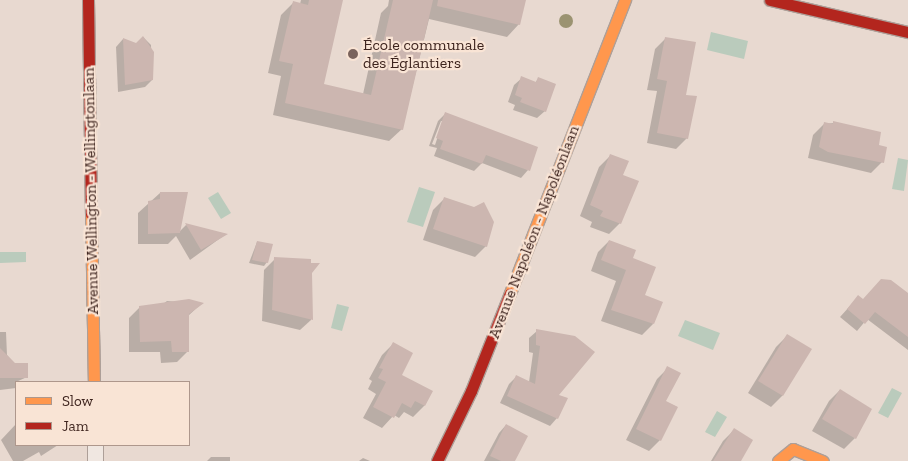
<!DOCTYPE html>
<meta charset="utf-8">
<style>
body{margin:0}
#map{position:relative;width:908px;height:461px;overflow:hidden;background:#e8d9d0;font-family:"Zilla Slab",serif}
div>[style]{position:absolute}
.water>*{inset:0;background:#bacbbc}
.shadow>*{inset:0;background:#0003}
.building>*{inset:0;background:#ccb6b0}
.roads{filter:drop-shadow(1px 0 #ad9f98) drop-shadow(-1px 0 #ad9f98) drop-shadow(0 1px #ad9f98) drop-shadow(0 -1px #ad9f98)}
.street>*{height:15px;margin:-7.5px;padding:0 7.5px;transform-origin:7.5px;border-radius:7.5px;background:#f0e7e1}
.slow>*{height:11px;margin:-5.5px;padding:0 5.5px;transform-origin:5.5px;border-radius:5.5px;background:#ff974d}
.jam>*{height:11px;margin:-5.5px;padding:0 5.5px;transform-origin:5.5px;border-radius:5.5px;background:#b3261e}
.trees>*{width:14px;height:14px;margin:-7px;border-radius:50%;background:#9b9371}
.dots>*{width:14px;height:14px;translate:-50% -50%;box-sizing:border-box;border:2px solid #f9e4d5;border-radius:50%}
span{translate:-50% -50%;white-space:nowrap;text-align:center;line-height:1.15;-webkit-text-stroke:4.5px #f9e4d5;paint-order:stroke}
.poi-label{font-size:16px;color:#3e241e}
.left{translate:0 -50%;text-align:left}
.street-label{font-size:16px;color:#3e241e}
.legend{position:absolute;left:15px;top:381px;width:175px;height:65px;box-sizing:border-box;background:#f9e4d5;border:1px solid #ae978c;margin:0;padding:6px 9px;list-style:none;font-size:15px;color:#3e241e}
.legend li{display:flex;align-items:center;gap:10px;height:25px}
.legend b{width:25px;border:1px solid #ae978c}
</style>
<div id="map">
<div class="water">
<div style="clip-path:polygon(711px 32px,748px 41px,744px 59px,707px 50px)"></div>
<div style="clip-path:polygon(898px 158px,908px 160px,904px 191px,892px 189px)"></div>
<div style="clip-path:polygon(419px 187px,435px 192px,423px 227px,407px 222px)"></div>
<div style="clip-path:polygon(218px 192px,231px 213px,221px 219px,208px 198px)"></div>
<div style="clip-path:polygon(0 252px,26px 252px,26px 262px,0 263px)"></div>
<div style="clip-path:polygon(337px 304px,349px 307px,342px 331px,331px 328px)"></div>
<div style="clip-path:polygon(685px 320px,720px 333px,713px 350px,678px 336px)"></div>
<div style="clip-path:polygon(892px 388px,902px 393px,888px 418px,878px 413px)"></div>
<div style="clip-path:polygon(717px 411px,727px 417px,715px 437px,705px 432px)"></div>
</div>
<div class="shadow">
<div style="clip-path:polygon(301px 0,341px 0,322px 85px,363px 94px,381px 13px,388px 6px,389px 0,525px 0,519px 24px,507px 37px,429px 19px,402px 129px,389px 141px,273px 115px,281px 76px,268px 73px,281px 15px,293px 3px,300px 4px)"></div>
<div style="clip-path:polygon(143px 37px,151px 45px,152px 80px,145px 87px,118px 92px,116px 47px,123px 39px,136px 44px)"></div>
<div style="clip-path:polygon(666px 38px,685px 96px,687px 138px,676px 149px,647px 143px,657px 91px,647px 90px,655px 49px)"></div>
<div style="clip-path:polygon(522px 78px,535px 83px,538px 79px,545px 111px,537px 118px,513px 110px,515px 105px,508px 102px,514px 85px)"></div>
<div style="clip-path:polygon(evenodd,445px 114px,528px 170px,521px 178px,482px 163px,474px 171px,434px 156px,437px 148px,429px 146px,438px 121px,445px 114px,441px 121px,443px 121px,435px 145px,432px 144px,441px 121px)"></div>
<div style="clip-path:polygon(834px 123px,877px 146px,882px 162px,871px 173px,808px 158px,813px 135px,824px 124px)"></div>
<div style="clip-path:polygon(610px 156px,622px 175px,620px 223px,609px 234px,590px 227px,592px 222px,580px 216px,599px 167px)"></div>
<div style="clip-path:polygon(160px 193px,179px 232px,186px 225px,226px 234px,190px 260px,176px 236px,168px 244px,138px 244px,138px 213px)"></div>
<div style="clip-path:polygon(444px 199px,486px 246px,475px 257px,423px 240px,433px 210px)"></div>
<div style="clip-path:polygon(609px 241px,631px 259px,653px 324px,642px 335px,601px 321px,616px 281px,591px 271px,598px 252px)"></div>
<div style="clip-path:polygon(257px 242px,267px 262px,264px 266px,249px 263px)"></div>
<div style="clip-path:polygon(275px 259px,311px 272px,311px 320px,300px 330px,262px 321px,264px 270px)"></div>
<div style="clip-path:polygon(858px 297px,862px 301px,908px 297px,908px 350px,867px 319px,857px 331px,840px 317px)"></div>
<div style="clip-path:polygon(167px 301px,201px 304px,188px 316px,188px 351px,177px 362px,161px 363px,160px 352px,129px 352px,129px 318px,140px 307px,159px 307px)"></div>
<div style="clip-path:polygon(537px 331px,557px 395px,557px 418px,550px 426px,500px 403px,509px 384px,516px 377px,529px 382px,533px 353px,529px 352px,529px 338px)"></div>
<div style="clip-path:polygon(0 332px,6px 332px,7px 355px,27px 377px,16px 382px,16px 388px,0 390px)"></div>
<div style="clip-path:polygon(787px 336px,810px 350px,782px 396px,771px 407px,748px 393px,776px 347px)"></div>
<div style="clip-path:polygon(393px 344px,401px 376px,431px 391px,424px 406px,413px 417px,404px 412px,399px 418px,394px 415px,382px 428px,363px 418px,376px 394px,368px 389px,372px 381px,369px 379px,382px 355px)"></div>
<div style="clip-path:polygon(668px 368px,664px 401px,677px 407px,660px 440px,649px 451px,626px 440px,657px 379px)"></div>
<div style="clip-path:polygon(840px 390px,855px 438px,844px 449px,812px 431px,829px 401px)"></div>
<div style="clip-path:polygon(16px 424px,16px 445px,58px 445px,41px 456px,39px 452px,23px 461px,13px 461px,1px 440px)"></div>
<div style="clip-path:polygon(506px 425px,514px 461px,484px 461px,499px 433px)"></div>
<div style="clip-path:polygon(734px 430px,740px 461px,711px 461px,723px 441px)"></div>
<div style="clip-path:polygon(211px 457px,230px 457px,230px 461px,207px 461px)"></div>
<div style="clip-path:polygon(363px 458px,370px 461px,359px 461px)"></div>
</div>
<div class="building">
<div style="clip-path:polygon(309px 0,343px 0,324px 84px,371px 95px,393px 0,433px 0,403px 130px,285px 103px,293px 64px,279px 61px,293px 1px,308px 5px)"></div>
<div style="clip-path:polygon(438px 0,526px 0,520px 25px,437px 6px)"></div>
<div style="clip-path:polygon(143px 36px,154px 52px,153px 80px,125px 85px,123px 38px,136px 43px)"></div>
<div style="clip-path:polygon(665px 37px,696px 42px,686px 95px,697px 96px,688px 139px,657px 133px,667px 81px,657px 79px)"></div>
<div style="clip-path:polygon(521px 76px,536px 82px,538px 77px,556px 84px,546px 112px,520px 102px,522px 98px,515px 95px)"></div>
<div style="clip-path:polygon(445px 112px,538px 147px,530px 171px,486px 155px,482px 164px,440px 149px,443px 141px,436px 138px)"></div>
<div style="clip-path:polygon(833px 121px,881px 132px,879px 145px,887px 147px,884px 163px,828px 152px,819px 147px,824px 122px,833px 124px)"></div>
<div style="clip-path:polygon(610px 154px,629px 161px,623px 175px,639px 181px,621px 224px,600px 216px,603px 211px,590px 205px)"></div>
<div style="clip-path:polygon(160px 192px,188px 192px,180px 233px,148px 234px,148px 201px,160px 199px)"></div>
<div style="clip-path:polygon(444px 197px,474px 207px,484px 202px,494px 222px,487px 247px,433px 229px)"></div>
<div style="clip-path:polygon(185px 223px,228px 234px,201px 250px)"></div>
<div style="clip-path:polygon(609px 240px,636px 250px,633px 258px,656px 267px,645px 295px,663px 302px,654px 324px,611px 310px,626px 270px,601px 260px)"></div>
<div style="clip-path:polygon(257px 241px,273px 244px,268px 263px,252px 260px)"></div>
<div style="clip-path:polygon(274px 257px,311px 259px,311px 263px,320px 263px,312px 273px,313px 320px,272px 310px)"></div>
<div style="clip-path:polygon(881px 279px,891px 280px,908px 293px,908px 337px,875px 312px,865px 324px,847px 309px,858px 295px,863px 299px)"></div>
<div style="clip-path:polygon(189px 299px,204px 303px,189px 314px,189px 352px,172px 352px,171px 341px,140px 342px,139px 306px)"></div>
<div style="clip-path:polygon(536px 329px,575px 336px,595px 352px,559px 395px,568px 398px,558px 419px,507px 396px,516px 375px,535px 384px,540px 346px,536px 345px)"></div>
<div style="clip-path:polygon(787px 334px,812px 349px,783px 396px,758px 381px)"></div>
<div style="clip-path:polygon(393px 342px,413px 353px,402px 375px,433px 391px,425px 406px,415px 401px,411px 408px,402px 403px,394px 418px,373px 407px,386px 382px,378px 378px,383px 369px,379px 368px)"></div>
<div style="clip-path:polygon(0 348px,15px 363px,28px 363px,28px 378px,0 378px)"></div>
<div style="clip-path:polygon(667px 366px,681px 373px,666px 401px,678px 407px,661px 441px,636px 429px)"></div>
<div style="clip-path:polygon(840px 389px,872px 409px,856px 439px,822px 419px)"></div>
<div style="clip-path:polygon(506px 424px,528px 436px,515px 461px,501px 461px,490px 456px)"></div>
<div style="clip-path:polygon(734px 428px,753px 440px,741px 461px,713px 461px)"></div>
</div>
<div class="roads">
<div class="street">
<div style="left:95px;top:445px;width:16px;rotate:90deg"></div>
</div>
<div class="slow">
<div style="left:91px;top:214px;width:168px;rotate:89deg"></div>
<div style="left:510px;top:293px;width:315px;rotate:-68.6deg"></div>
<div style="left:778px;top:461px;width:19px;rotate:-39deg"></div>
<div style="left:793px;top:449px;width:32px;rotate:22deg"></div>
</div>
<div class="jam">
<div style="left:88px;top:0;width:214px;rotate:89.2deg"></div>
<div style="left:770px;top:0;width:142px;rotate:13.1deg"></div>
<div style="left:437px;top:461px;width:78px;rotate:-64.1deg"></div>
<div style="left:471px;top:391px;width:105px;rotate:-68.3deg"></div>
</div>
</div>
<div class="trees">
<div style="left:566px;top:21px"></div>
</div>
<div class="dots">
<div style="left:353px;top:54px;background:#7a635c"></div>
</div>
<div class="poi-label">
<span class="left" style="left:363px;top:54px">École communale<br>des Églantiers</span>
</div>
<div class="street-label">
<span style="left:91px;top:191px;rotate:-91deg">Avenue Wellington - Wellingtonlaan</span>
<span style="left:534px;top:232px;rotate:-69deg">Avenue Napoléon - Napoléonlaan</span>
</div>
<ul class="legend">
<li><b style="height:6px;background:#ff974d"></b>Slow</li>
<li><b style="height:6px;background:#b3261e"></b>Jam</li>
</ul>
</div>
